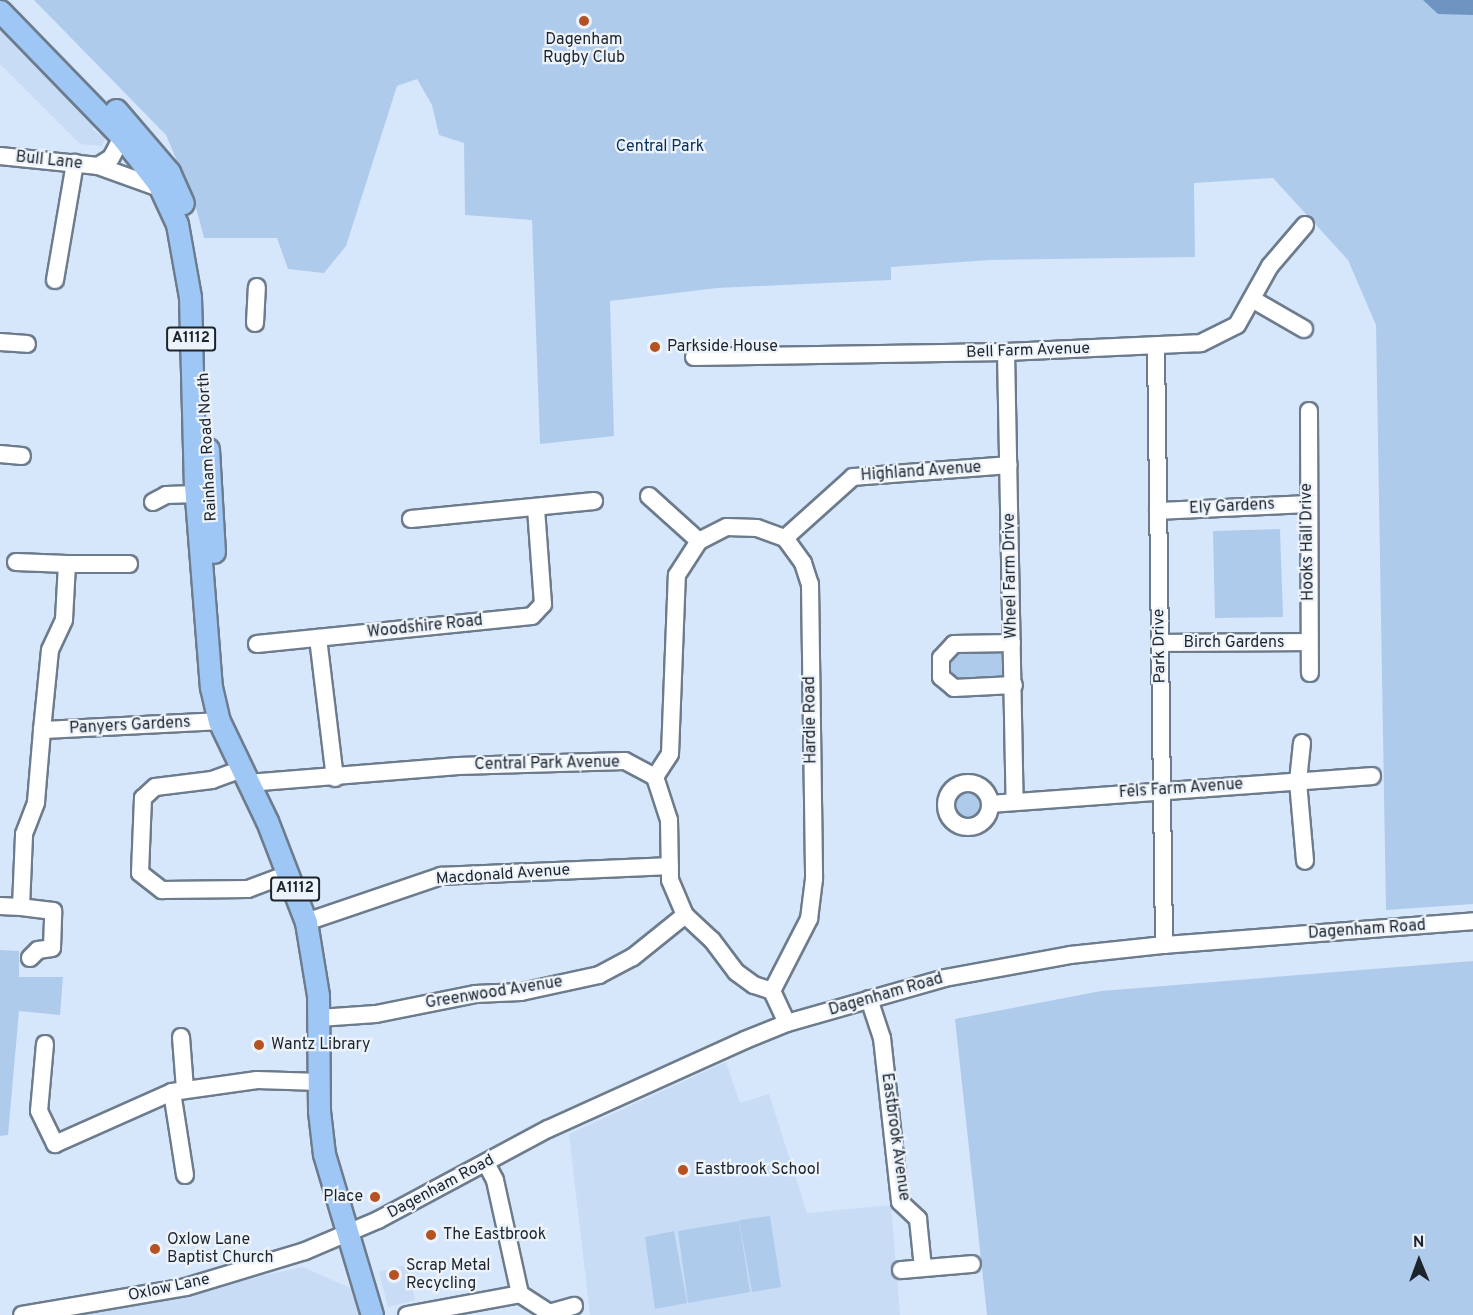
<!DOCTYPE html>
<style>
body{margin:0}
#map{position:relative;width:1473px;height:1315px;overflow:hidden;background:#d7e7fb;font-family:Overpass,sans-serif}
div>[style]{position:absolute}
.built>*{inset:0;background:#c8dcf6}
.green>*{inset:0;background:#afcbec}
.round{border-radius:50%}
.water>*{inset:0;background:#6e95c2}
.roads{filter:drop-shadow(2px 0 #6d7c8d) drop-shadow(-2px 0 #6d7c8d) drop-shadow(0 2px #6d7c8d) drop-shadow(0 -2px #6d7c8d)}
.minor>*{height:16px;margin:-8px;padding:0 8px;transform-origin:8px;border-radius:8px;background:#fff}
.minor>.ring{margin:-8px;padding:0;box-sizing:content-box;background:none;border:16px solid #fff;border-radius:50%}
.major>*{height:21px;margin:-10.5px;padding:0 10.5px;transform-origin:10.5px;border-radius:10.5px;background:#9ec7f5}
.dots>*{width:16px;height:16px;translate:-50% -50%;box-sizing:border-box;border:3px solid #edf3fb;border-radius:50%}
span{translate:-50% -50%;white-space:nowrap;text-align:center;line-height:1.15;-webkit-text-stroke:4.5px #edf3fb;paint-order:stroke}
.shield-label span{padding:2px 4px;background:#edf3fb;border:2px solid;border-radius:4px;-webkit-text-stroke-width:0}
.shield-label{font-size:15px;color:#1e242b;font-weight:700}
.poi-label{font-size:16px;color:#1e242b}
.left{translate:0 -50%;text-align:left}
.right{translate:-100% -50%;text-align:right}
.park-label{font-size:16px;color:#042f5a}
.street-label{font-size:16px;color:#1e242b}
.north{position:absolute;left:1389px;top:1231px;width:60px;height:60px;-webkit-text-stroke:4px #edf3fb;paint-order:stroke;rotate:359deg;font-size:16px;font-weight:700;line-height:24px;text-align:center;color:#1e242b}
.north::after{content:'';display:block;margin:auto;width:21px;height:27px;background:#1e242b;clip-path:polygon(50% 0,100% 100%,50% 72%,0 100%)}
</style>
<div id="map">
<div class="built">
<div style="clip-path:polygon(0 24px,96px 125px,92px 129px,105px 138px,102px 146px,80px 144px,0 64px)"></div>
<div style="clip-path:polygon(726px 1062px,740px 1103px,769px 1094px,807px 1213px,891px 1205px,900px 1315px,590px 1315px,569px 1134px)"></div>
<div style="clip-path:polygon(406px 1265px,415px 1300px,388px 1307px,379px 1272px)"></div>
<div style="clip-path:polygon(303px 1267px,350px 1288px,361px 1315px,84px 1315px)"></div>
</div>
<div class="green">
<div style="clip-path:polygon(34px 0,1473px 0,1473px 904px,1386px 910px,1376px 325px,1348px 260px,1273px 178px,1194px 183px,1195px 257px,990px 260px,891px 267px,891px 280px,717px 288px,610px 301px,614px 436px,540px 444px,532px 220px,465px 215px,464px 143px,439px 135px,432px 105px,417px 79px,397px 86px,346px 246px,324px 273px,288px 269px,277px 238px,204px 238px,195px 204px,166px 135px)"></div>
<div style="clip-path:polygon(1280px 529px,1283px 617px,1215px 618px,1213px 531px)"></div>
<div style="clip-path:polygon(1002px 647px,1003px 677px,956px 679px,946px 669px,945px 657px,956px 648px)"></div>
<div class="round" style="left:948px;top:785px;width:40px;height:40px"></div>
<div style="clip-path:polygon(0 950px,19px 951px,19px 977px,63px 977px,60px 1015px,19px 1011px,8px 1135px,0 1136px)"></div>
<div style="clip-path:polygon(1473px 961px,1473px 1315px,987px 1315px,955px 1019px,1101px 991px)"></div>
<div style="clip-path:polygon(770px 1216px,781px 1287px,752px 1292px,739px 1220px)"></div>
<div style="clip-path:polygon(739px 1221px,750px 1292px,688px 1303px,678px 1231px)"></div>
<div style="clip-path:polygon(674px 1231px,687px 1303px,655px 1309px,645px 1237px)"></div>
</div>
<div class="water">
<div style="clip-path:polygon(1423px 0,1473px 0,1473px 15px,1438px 14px)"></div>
</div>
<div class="roads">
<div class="minor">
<div style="left:0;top:156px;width:99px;rotate:5.8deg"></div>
<div style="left:98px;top:166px;width:65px;rotate:19.8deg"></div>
<div style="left:98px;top:166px;width:15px;rotate:-32deg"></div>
<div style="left:111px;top:158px;width:24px;rotate:-62deg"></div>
<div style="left:55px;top:280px;width:119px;rotate:-80.3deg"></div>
<div style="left:1252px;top:299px;width:60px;rotate:30deg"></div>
<div style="left:255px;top:323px;width:36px;rotate:-87deg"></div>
<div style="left:0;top:342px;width:27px;rotate:4deg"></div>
<div style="left:1156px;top:347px;width:598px;rotate:89.23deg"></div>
<div style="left:1006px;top:352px;width:449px;rotate:88.9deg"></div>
<div style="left:694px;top:357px;width:312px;rotate:-0.9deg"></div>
<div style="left:1006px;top:352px;width:195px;rotate:-2.6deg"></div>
<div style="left:1201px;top:343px;width:40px;rotate:-26.6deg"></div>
<div style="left:1237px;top:325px;width:68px;rotate:-60.8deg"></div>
<div style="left:1270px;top:266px;width:54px;rotate:-49.5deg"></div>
<div style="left:1309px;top:411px;width:262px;rotate:89.8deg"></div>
<div style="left:0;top:454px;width:22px;rotate:5deg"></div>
<div style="left:649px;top:496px;width:67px;rotate:42deg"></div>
<div style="left:153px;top:502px;width:15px;rotate:-28deg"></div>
<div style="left:166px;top:495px;width:30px;rotate:-2deg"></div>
<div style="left:1158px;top:511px;width:148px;rotate:-2.7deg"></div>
<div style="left:411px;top:519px;width:184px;rotate:-5.6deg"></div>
<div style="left:785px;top:538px;width:91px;rotate:-41.9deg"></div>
<div style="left:853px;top:477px;width:156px;rotate:-4.4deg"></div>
<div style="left:16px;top:562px;width:51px;rotate:2.2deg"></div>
<div style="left:67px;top:564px;width:56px;rotate:93.1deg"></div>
<div style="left:64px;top:620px;width:33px;rotate:115deg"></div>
<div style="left:50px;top:650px;width:80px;rotate:95.7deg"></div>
<div style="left:67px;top:564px;width:62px"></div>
<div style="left:318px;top:638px;width:141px;rotate:83.1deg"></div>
<div style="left:1012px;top:643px;width:58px;rotate:179deg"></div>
<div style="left:954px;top:644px;width:19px;rotate:133deg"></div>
<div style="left:941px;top:658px;width:19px;rotate:90deg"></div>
<div style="left:941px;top:677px;width:17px;rotate:40deg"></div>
<div style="left:954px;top:688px;width:60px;rotate:-2.9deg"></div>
<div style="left:1160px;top:643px;width:149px;rotate:-0.4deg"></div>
<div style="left:257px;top:644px;width:276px;rotate:-5.8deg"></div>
<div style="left:532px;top:616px;width:16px;rotate:-47deg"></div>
<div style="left:543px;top:604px;width:96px;rotate:-94.2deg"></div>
<div style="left:1302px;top:743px;width:39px;rotate:96deg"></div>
<div style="left:1298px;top:782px;width:79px;rotate:84.9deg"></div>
<div style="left:242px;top:769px;width:32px;rotate:160deg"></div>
<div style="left:212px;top:780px;width:57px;rotate:173deg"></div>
<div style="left:155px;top:787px;width:16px;rotate:137deg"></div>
<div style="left:143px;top:798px;width:75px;rotate:92.3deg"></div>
<div style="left:140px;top:873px;width:28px;rotate:38deg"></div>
<div style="left:162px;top:890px;width:86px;rotate:-0.7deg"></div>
<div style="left:248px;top:889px;width:43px;rotate:-20.6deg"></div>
<div style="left:655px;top:777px;width:27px;rotate:-57deg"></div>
<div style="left:670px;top:754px;width:179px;rotate:-87.8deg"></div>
<div style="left:677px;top:575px;width:40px;rotate:-57.1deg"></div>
<div style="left:699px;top:541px;width:31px;rotate:-27deg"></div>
<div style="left:727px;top:527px;width:30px;rotate:2deg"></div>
<div style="left:757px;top:528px;width:30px;rotate:20deg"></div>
<div style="left:785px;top:538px;width:31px;rotate:54deg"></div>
<div style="left:803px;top:563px;width:22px;rotate:72deg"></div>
<div style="left:810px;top:584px;width:295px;rotate:89.2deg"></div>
<div style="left:814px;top:879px;width:40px;rotate:97.1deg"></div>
<div style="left:809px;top:919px;width:81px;rotate:117.2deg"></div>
<div class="ring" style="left:946px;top:783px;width:28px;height:28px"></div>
<div style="left:248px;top:783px;width:211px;rotate:-4.6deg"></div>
<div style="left:458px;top:766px;width:167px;rotate:-1.7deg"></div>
<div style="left:625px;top:761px;width:34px;rotate:28deg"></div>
<div style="left:655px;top:777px;width:45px;rotate:72deg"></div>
<div style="left:669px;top:820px;width:60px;rotate:89deg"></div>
<div style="left:670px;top:880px;width:38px;rotate:67deg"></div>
<div style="left:685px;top:915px;width:37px;rotate:43deg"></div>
<div style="left:712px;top:940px;width:40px;rotate:53deg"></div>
<div style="left:736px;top:972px;width:22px;rotate:36deg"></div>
<div style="left:754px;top:985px;width:19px;rotate:18deg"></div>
<div style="left:772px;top:991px;width:35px;rotate:65deg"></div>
<div style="left:991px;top:804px;width:382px;rotate:-4.2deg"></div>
<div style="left:0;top:906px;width:21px;rotate:3deg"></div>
<div style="left:306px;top:922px;width:143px;rotate:-18.8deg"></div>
<div style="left:441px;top:876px;width:229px;rotate:-2.5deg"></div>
<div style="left:30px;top:958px;width:11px;rotate:-45deg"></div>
<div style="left:38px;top:950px;width:14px;rotate:-8deg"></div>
<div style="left:52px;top:948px;width:37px;rotate:-88deg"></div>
<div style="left:53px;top:911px;width:32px;rotate:-173deg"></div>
<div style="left:21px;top:907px;width:73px;rotate:-87.6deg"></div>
<div style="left:24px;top:834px;width:34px;rotate:-69deg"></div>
<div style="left:36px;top:802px;width:72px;rotate:-85.2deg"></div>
<div style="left:42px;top:730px;width:177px;rotate:-2.9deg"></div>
<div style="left:869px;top:999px;width:41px;rotate:71.6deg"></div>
<div style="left:882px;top:1038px;width:165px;rotate:83.7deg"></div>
<div style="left:900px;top:1202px;width:25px;rotate:43deg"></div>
<div style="left:918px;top:1219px;width:49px;rotate:84.2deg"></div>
<div style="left:319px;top:1018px;width:57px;rotate:-4deg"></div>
<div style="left:376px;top:1014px;width:101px;rotate:-11.4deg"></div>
<div style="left:475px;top:994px;width:46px;rotate:-2.5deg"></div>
<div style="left:521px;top:992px;width:80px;rotate:-12.3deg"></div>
<div style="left:599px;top:975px;width:38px;rotate:-28deg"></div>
<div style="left:633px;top:957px;width:67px;rotate:-38.9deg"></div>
<div style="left:181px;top:1037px;width:52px;rotate:85.6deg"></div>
<div style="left:45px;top:1044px;width:67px;rotate:95.1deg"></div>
<div style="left:39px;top:1111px;width:37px;rotate:64deg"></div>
<div style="left:55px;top:1144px;width:128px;rotate:-24deg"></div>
<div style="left:172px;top:1092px;width:86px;rotate:-8deg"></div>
<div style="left:257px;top:1080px;width:63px;rotate:1.8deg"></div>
<div style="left:172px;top:1092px;width:84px;rotate:81.1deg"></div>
<div style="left:901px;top:1270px;width:71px;rotate:-4.8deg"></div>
<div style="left:520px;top:1294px;width:35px;rotate:33deg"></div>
<div style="left:549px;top:1313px;width:26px;rotate:-16deg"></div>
<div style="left:22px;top:1315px;width:166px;rotate:-9.7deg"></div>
<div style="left:186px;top:1287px;width:124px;rotate:-16.8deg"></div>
<div style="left:305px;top:1251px;width:79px;rotate:-23deg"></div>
<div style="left:378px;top:1220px;width:193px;rotate:-28.2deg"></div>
<div style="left:548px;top:1129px;width:216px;rotate:-24.3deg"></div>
<div style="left:745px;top:1040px;width:45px;rotate:-22deg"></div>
<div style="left:787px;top:1023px;width:164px;rotate:-15.9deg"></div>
<div style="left:945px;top:978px;width:127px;rotate:-10.4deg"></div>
<div style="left:1070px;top:955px;width:95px;rotate:-6.1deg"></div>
<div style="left:1164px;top:945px;width:310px;rotate:-4.4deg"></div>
<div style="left:407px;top:1315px;width:115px;rotate:-10.5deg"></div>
<div style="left:520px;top:1294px;width:117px;rotate:-102.4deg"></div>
<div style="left:495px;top:1180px;width:19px;rotate:-118deg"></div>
</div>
<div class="major">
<div style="left:0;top:11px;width:175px;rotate:45.9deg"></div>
<div style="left:122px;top:137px;width:58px;rotate:52deg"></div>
<div style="left:158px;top:183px;width:45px;rotate:65.1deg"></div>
<div style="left:177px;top:224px;width:74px;rotate:79.9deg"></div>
<div style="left:190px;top:297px;width:188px;rotate:88.5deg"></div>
<div style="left:195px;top:485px;width:203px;rotate:85.5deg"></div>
<div style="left:211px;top:687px;width:35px;rotate:77deg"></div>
<div style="left:219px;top:721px;width:111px;rotate:64.4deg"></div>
<div style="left:267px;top:821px;width:108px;rotate:68.9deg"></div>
<div style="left:306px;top:922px;width:74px;rotate:80.7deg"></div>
<div style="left:318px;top:995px;width:116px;rotate:89.5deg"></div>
<div style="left:319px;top:1111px;width:43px;rotate:83.4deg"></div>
<div style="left:324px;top:1154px;width:168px;rotate:73.4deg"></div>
<div style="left:116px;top:110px;width:82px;rotate:49.5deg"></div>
<div style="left:169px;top:172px;width:34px;rotate:66deg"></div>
<div style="left:208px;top:449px;width:103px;rotate:86.7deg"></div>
</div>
</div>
<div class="dots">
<div style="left:584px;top:21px;background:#b65122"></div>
<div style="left:655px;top:347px;background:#b65122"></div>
<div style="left:259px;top:1045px;background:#b65122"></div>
<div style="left:683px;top:1170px;background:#b65122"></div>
<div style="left:375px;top:1197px;background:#b65122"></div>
<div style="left:431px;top:1235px;background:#b65122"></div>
<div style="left:155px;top:1249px;background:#b65122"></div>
<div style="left:394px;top:1275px;background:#b65122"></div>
</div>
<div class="shield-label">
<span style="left:191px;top:339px">A1112</span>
<span style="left:295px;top:889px">A1112</span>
</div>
<div class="poi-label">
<span style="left:584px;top:49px">Dagenham<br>Rugby Club</span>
<span class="left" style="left:667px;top:347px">Parkside House</span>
<span class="left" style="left:271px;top:1045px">Wantz Library</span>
<span class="left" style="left:695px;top:1170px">Eastbrook School</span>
<span class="right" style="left:363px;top:1197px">Place</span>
<span class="left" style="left:443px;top:1235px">The Eastbrook</span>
<span class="left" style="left:167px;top:1249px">Oxlow Lane<br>Baptist Church</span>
<span class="left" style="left:406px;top:1275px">Scrap Metal<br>Recycling</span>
</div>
<div class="park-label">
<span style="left:660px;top:147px">Central Park</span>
</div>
<div class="street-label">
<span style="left:49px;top:161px;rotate:6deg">Bull Lane</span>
<span style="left:1028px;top:351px;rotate:-2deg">Bell Farm Avenue</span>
<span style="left:208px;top:447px;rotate:-93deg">Rainham Road North</span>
<span style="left:921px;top:472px;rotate:-4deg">Highland Avenue</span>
<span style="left:1232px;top:507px;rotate:-3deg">Ely Gardens</span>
<span style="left:1308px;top:542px;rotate:-91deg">Hooks Hall Drive</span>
<span style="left:1011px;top:576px;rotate:-91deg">Wheel Farm Drive</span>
<span style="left:425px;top:627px;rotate:-6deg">Woodshire Road</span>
<span style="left:1234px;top:643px">Birch Gardens</span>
<span style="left:1160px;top:646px;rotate:-91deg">Park Drive</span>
<span style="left:811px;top:720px;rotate:-91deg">Hardie Road</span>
<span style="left:130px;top:726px;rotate:-3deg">Panyers Gardens</span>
<span style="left:547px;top:764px;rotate:-1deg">Central Park Avenue</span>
<span style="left:1181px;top:789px;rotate:-4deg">Fels Farm Avenue</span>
<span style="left:503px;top:875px;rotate:-4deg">Macdonald Avenue</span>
<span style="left:1367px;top:930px;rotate:-4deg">Dagenham Road</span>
<span style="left:494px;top:993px;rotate:-9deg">Greenwood Avenue</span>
<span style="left:886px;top:995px;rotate:-16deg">Dagenham Road</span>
<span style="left:895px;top:1137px;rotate:82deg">Eastbrook Avenue</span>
<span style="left:441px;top:1187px;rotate:-28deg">Dagenham Road</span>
<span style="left:169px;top:1288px;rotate:-12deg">Oxlow Lane</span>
</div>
<div class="north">N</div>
</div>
